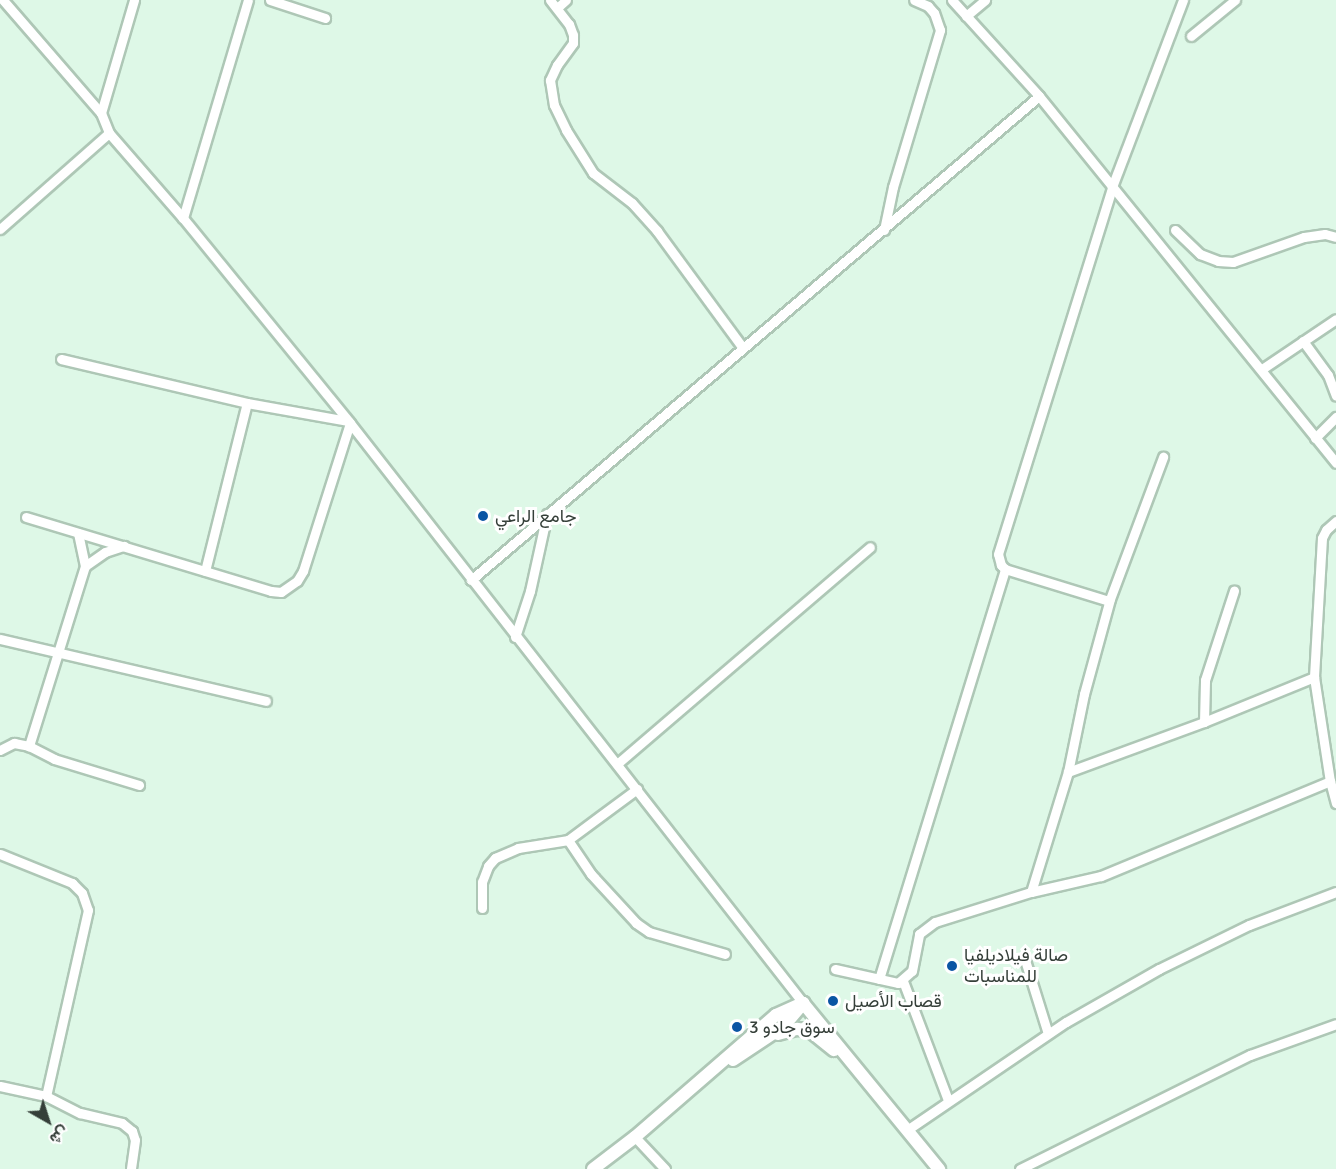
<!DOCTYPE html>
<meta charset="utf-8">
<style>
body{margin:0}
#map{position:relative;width:1336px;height:1169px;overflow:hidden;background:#def8e7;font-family:Signika,Vazirmatn,sans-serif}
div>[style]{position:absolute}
.roads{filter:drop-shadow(2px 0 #aec7b6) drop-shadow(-2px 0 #aec7b6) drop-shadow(0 2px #aec7b6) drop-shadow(0 -2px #aec7b6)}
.minor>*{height:9px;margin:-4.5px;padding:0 4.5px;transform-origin:4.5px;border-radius:4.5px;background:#fff}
.tertiary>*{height:12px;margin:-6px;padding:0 6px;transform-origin:6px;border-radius:6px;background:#fff}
.dots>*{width:16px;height:16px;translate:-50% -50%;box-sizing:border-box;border:3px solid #fff;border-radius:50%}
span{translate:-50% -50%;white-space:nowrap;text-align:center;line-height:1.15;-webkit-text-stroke:6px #fff;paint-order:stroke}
.poi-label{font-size:18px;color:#353f39}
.left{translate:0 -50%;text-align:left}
.north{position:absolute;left:18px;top:1091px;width:60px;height:60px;-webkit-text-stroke:4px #fff;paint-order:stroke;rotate:141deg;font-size:16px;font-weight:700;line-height:24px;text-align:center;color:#353f39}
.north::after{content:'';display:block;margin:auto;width:21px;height:27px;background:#353f39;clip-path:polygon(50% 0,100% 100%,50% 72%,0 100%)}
</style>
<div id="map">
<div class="roads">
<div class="minor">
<div style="left:3px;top:0;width:150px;rotate:49.1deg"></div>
<div style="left:101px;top:113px;width:22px;rotate:68deg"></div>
<div style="left:109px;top:133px;width:113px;rotate:49deg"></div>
<div style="left:183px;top:218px;width:264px;rotate:50.8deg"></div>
<div style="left:350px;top:423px;width:736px;rotate:52.01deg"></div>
<div style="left:270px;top:0;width:58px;rotate:18.1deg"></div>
<div style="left:550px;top:0;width:31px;rotate:52deg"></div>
<div style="left:569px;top:24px;width:12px;rotate:70deg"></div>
<div style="left:573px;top:35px;width:8px;rotate:90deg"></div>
<div style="left:573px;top:43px;width:27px;rotate:126deg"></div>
<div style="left:557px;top:65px;width:17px;rotate:115deg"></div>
<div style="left:550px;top:80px;width:25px;rotate:81deg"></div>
<div style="left:554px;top:105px;width:28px;rotate:64deg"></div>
<div style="left:566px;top:130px;width:51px;rotate:57.9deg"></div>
<div style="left:593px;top:173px;width:49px;rotate:37.6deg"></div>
<div style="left:632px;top:203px;width:38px;rotate:48deg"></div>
<div style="left:657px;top:231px;width:145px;rotate:53.7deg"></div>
<div style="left:952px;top:0;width:130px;rotate:47.8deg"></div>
<div style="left:1039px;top:96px;width:472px;rotate:51deg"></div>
<div style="left:557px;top:8px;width:12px;rotate:-42deg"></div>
<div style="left:966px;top:16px;width:25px;rotate:-40deg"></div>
<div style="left:1191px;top:36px;width:57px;rotate:-39.3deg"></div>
<div style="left:101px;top:113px;width:118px;rotate:-73.7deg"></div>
<div style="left:183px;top:218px;width:227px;rotate:-73.4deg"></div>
<div style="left:0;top:229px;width:145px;rotate:-41.4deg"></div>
<div style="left:884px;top:230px;width:44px;rotate:-78.2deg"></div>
<div style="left:893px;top:187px;width:164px;rotate:-73.3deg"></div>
<div style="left:940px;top:30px;width:18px;rotate:-109deg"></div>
<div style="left:934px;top:13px;width:9px;rotate:-131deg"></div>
<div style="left:928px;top:6px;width:15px;rotate:-157deg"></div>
<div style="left:1175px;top:230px;width:35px;rotate:44deg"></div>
<div style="left:1200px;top:254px;width:19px;rotate:21deg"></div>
<div style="left:1218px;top:261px;width:15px;rotate:4deg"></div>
<div style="left:1233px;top:262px;width:75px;rotate:-19.4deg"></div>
<div style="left:1304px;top:237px;width:21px;rotate:-8deg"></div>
<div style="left:1325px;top:234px;width:11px;rotate:15deg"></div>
<div style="left:1303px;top:341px;width:42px;rotate:53.7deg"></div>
<div style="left:1328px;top:375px;width:22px;rotate:69deg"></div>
<div style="left:61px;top:359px;width:191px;rotate:13.3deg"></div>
<div style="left:247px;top:403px;width:103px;rotate:10.1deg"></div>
<div style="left:1262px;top:369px;width:89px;rotate:-34deg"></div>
<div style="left:1315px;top:438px;width:30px;rotate:-45deg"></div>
<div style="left:26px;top:517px;width:256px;rotate:16.8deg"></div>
<div style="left:271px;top:591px;width:10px;rotate:6deg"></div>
<div style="left:281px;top:592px;width:19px;rotate:-35deg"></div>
<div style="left:297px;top:581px;width:12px;rotate:-59deg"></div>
<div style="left:303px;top:571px;width:155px;rotate:-72.4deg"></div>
<div style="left:1336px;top:521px;width:13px;rotate:138deg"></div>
<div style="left:1326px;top:530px;width:9px;rotate:117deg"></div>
<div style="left:1322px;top:538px;width:139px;rotate:93.3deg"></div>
<div style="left:1314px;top:677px;width:105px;rotate:81.3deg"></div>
<div style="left:1330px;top:781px;width:23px;rotate:75deg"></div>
<div style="left:78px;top:533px;width:34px;rotate:78deg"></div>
<div style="left:85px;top:566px;width:189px;rotate:107.3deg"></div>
<div style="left:29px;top:746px;width:28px;rotate:27deg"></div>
<div style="left:54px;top:759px;width:89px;rotate:17deg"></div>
<div style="left:85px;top:566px;width:24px;rotate:-35deg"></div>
<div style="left:105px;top:552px;width:20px;rotate:-18deg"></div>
<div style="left:205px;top:571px;width:173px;rotate:-76deg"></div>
<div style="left:471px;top:580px;width:746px;rotate:-40.43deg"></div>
<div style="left:1109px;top:601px;width:109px;rotate:-162.9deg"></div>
<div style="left:1005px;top:569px;width:6px;rotate:-135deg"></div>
<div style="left:1001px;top:565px;width:11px;rotate:-105deg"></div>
<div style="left:998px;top:554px;width:384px;rotate:-72.7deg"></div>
<div style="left:1112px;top:187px;width:200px;rotate:-69.2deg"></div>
<div style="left:515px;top:637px;width:48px;rotate:-71.9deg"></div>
<div style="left:530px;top:591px;width:79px;rotate:-77.6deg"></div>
<div style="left:0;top:639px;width:273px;rotate:13.1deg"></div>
<div style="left:1204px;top:722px;width:42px;rotate:-88.6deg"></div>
<div style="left:1205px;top:680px;width:94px;rotate:-72deg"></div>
<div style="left:0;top:750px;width:16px;rotate:-27deg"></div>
<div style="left:14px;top:743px;width:15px;rotate:11deg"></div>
<div style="left:617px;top:764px;width:333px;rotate:-40.6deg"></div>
<div style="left:1068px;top:772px;width:145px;rotate:-20.2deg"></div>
<div style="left:1204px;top:722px;width:119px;rotate:-22.2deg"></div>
<div style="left:568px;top:840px;width:41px;rotate:55.9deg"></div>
<div style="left:591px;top:874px;width:67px;rotate:47.4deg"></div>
<div style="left:636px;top:923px;width:16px;rotate:35deg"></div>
<div style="left:649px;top:932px;width:79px;rotate:16.1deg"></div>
<div style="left:0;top:854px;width:78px;rotate:21.9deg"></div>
<div style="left:72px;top:883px;width:14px;rotate:45deg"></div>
<div style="left:82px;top:893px;width:18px;rotate:71deg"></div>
<div style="left:88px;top:910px;width:191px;rotate:102.7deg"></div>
<div style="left:1031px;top:892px;width:126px;rotate:-72.9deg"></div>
<div style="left:1068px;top:772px;width:80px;rotate:-78.4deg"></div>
<div style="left:1084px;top:694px;width:98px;rotate:-74.7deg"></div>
<div style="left:1110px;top:599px;width:152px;rotate:-69.5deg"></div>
<div style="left:482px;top:908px;width:26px;rotate:-90deg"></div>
<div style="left:482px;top:882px;width:17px;rotate:-69deg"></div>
<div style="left:488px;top:866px;width:11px;rotate:-49deg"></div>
<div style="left:495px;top:858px;width:25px;rotate:-23deg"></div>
<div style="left:518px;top:848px;width:51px;rotate:-9.1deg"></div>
<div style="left:568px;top:840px;width:86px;rotate:-36.5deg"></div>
<div style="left:1025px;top:960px;width:77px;rotate:72.7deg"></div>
<div style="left:835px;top:969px;width:65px;rotate:12.5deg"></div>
<div style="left:898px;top:983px;width:18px;rotate:-41deg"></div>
<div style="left:912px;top:971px;width:38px;rotate:-79deg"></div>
<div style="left:919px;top:934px;width:20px;rotate:-37deg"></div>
<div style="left:935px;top:922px;width:101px;rotate:-17.4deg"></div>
<div style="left:1031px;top:892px;width:72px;rotate:-12.9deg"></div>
<div style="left:1101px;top:876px;width:248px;rotate:-22.5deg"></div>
<div style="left:879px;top:979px;width:429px;rotate:-72.9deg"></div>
<div style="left:903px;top:981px;width:127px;rotate:69.3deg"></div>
<div style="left:0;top:1086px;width:47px;rotate:12.3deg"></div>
<div style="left:46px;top:1096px;width:38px;rotate:27deg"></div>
<div style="left:80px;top:1113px;width:43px;rotate:13.4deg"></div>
<div style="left:122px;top:1123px;width:13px;rotate:39deg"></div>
<div style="left:132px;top:1131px;width:9px;rotate:72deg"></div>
<div style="left:135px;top:1140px;width:29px;rotate:98deg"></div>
<div style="left:907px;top:1130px;width:192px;rotate:-34.2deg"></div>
<div style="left:1066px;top:1022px;width:107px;rotate:-29.7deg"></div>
<div style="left:1159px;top:969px;width:100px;rotate:-26.1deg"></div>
<div style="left:1249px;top:925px;width:93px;rotate:-20.8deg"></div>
<div style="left:635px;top:1137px;width:44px;rotate:46.8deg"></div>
<div style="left:1020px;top:1169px;width:257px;rotate:-26.4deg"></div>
<div style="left:1250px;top:1055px;width:91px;rotate:-19.8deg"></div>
</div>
<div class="tertiary">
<div style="left:803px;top:1003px;width:215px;rotate:50.7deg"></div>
<div style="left:778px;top:1034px;width:20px;rotate:-15deg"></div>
<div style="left:797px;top:1029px;width:12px;rotate:5deg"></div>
<div style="left:809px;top:1030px;width:32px;rotate:39deg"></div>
<div style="left:733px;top:1060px;width:61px;rotate:-33.7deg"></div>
<div style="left:784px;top:1026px;width:30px;rotate:-50deg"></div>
<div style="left:593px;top:1169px;width:53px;rotate:-37.3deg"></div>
<div style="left:635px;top:1137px;width:186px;rotate:-40.9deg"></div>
<div style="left:776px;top:1015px;width:30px;rotate:-24deg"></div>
</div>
</div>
<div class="dots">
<div style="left:483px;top:516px;background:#0b55a4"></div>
<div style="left:952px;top:966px;background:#0b55a4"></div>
<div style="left:833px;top:1001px;background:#0b55a4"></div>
<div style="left:737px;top:1027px;background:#0b55a4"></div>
</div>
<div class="poi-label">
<span class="left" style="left:495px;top:516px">جامع الراعي</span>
<span class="left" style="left:964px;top:966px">صالة فيلاديلفيا<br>للمناسبات</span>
<span class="left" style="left:845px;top:1001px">قصاب الأصيل</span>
<span class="left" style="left:749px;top:1027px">سوق جادو 3</span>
</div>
<div class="north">ش</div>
</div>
